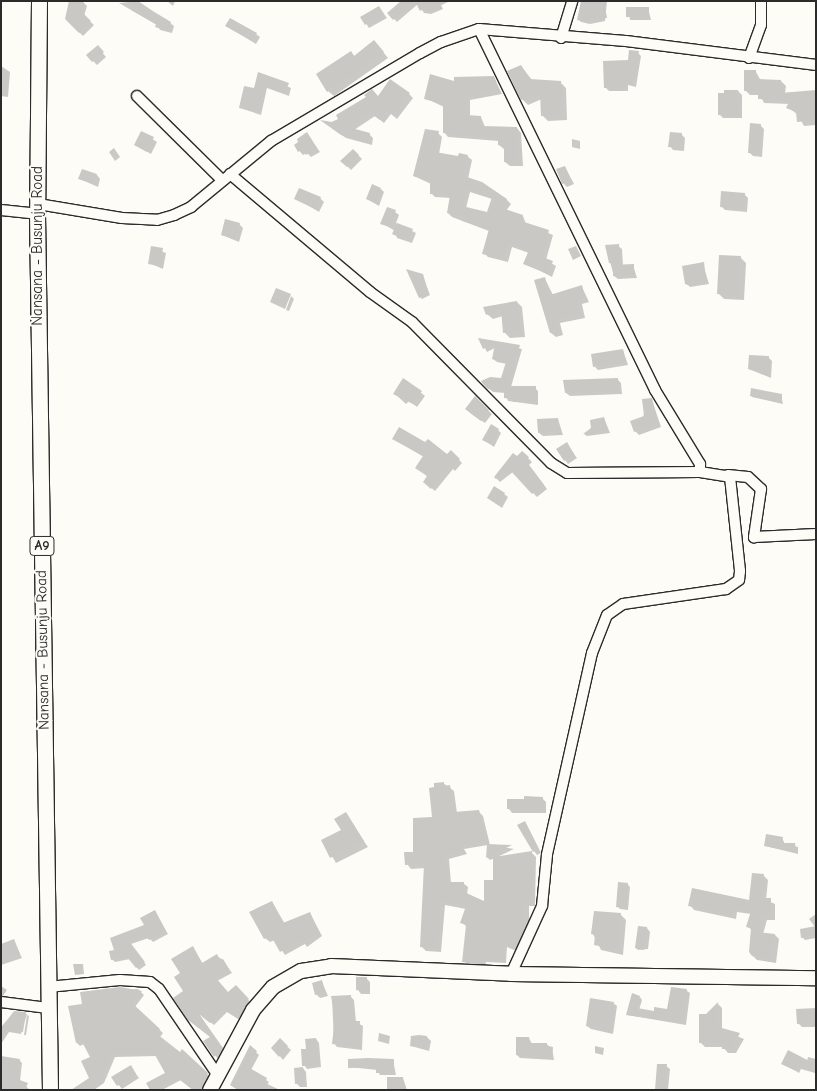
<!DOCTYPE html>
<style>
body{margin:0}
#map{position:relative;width:817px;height:1091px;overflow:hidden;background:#fdfcf7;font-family:"Comic Neue",sans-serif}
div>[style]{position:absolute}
.shadow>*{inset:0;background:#0003}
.building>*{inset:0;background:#c9c8c4}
.roads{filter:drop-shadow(1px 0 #2b2b2b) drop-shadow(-1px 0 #2b2b2b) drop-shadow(0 1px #2b2b2b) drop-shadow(0 -1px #2b2b2b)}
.street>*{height:10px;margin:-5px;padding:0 5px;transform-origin:5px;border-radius:5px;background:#fdfcf7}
.secondary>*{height:14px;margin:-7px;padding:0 7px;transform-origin:7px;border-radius:7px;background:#fdfcf7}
.primary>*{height:15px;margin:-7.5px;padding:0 7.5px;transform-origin:7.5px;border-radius:7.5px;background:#fdfcf7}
span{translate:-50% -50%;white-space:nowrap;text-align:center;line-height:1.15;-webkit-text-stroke:4px #fdfcf7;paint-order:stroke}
.shield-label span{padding:1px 4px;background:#fdfcf7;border:1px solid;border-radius:4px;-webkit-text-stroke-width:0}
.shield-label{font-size:14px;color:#2b2b2b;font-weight:700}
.street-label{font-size:15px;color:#2b2b2b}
.frame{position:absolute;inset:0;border:2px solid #2b2b2b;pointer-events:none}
</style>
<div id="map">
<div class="shadow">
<div style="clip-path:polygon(138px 1px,170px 23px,174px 26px,172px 33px,160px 30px,157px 25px,119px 3px)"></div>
<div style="clip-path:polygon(167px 1px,175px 1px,173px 6px)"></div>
<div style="clip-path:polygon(403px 1px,439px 1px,443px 9px,431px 14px,424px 13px,418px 4px,397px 22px,389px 13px)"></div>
<div style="clip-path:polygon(583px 1px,607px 1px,605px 21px,590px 24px,581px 22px,578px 19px)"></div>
<div style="clip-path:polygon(83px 2px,87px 6px,84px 16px,94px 25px,83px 36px,66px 19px)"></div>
<div style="clip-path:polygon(379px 7px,387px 18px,369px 28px,362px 17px)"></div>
<div style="clip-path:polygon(628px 7px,648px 8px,651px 20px,630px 20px)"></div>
<div style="clip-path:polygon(227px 26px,256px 34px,260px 37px,256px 44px)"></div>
<div style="clip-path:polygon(379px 47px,388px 58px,334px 96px,328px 91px,351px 52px,355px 57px)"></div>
<div style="clip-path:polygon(101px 51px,106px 57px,97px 65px,93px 61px)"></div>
<div style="clip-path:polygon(638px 53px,641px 56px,636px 87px,628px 85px,628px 91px,609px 91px,605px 87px)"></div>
<div style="clip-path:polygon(1px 66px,10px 72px,8px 97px,1px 96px)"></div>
<div style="clip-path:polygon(521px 66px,532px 80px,560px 82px,566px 88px,567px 120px,548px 121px,542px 115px,542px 99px,528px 105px,522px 99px,509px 72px)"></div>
<div style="clip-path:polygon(756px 72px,761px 81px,781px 81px,786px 86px,785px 93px,816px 91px,816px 125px,804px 126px,798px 115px,788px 107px,789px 104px,764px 103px,760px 95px,750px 95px,745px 90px)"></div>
<div style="clip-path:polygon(258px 74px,291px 88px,289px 96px,267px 88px,261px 115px,240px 108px,255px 90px)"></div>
<div style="clip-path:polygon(494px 77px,502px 94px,470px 100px,470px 116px,481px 117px,485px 127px,517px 128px,521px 133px,523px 166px,510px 166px,505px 162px,505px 150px,499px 145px,499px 141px,448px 137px,444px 132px,444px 107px,425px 98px,455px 83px)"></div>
<div style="clip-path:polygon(738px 91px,742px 95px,742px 118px,723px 118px,719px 114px)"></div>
<div style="clip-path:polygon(409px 94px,413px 98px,397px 119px,391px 114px,384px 123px,375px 116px,354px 130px,369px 134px,373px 138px,372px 145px,346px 138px,326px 124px)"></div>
<div style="clip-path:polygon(760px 125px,764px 129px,762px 157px,753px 156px,750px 153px)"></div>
<div style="clip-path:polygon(142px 132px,157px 142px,151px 154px,135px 145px)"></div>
<div style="clip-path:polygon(evenodd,438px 133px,442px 137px,439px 154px,459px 158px,467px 156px,472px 160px,468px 179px,507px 200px,511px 204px,506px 211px,523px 216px,526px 224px,553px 235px,546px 260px,556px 266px,552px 277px,525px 263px,529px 253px,512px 247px,508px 262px,488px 257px,484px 253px,489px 231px,452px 217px,448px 213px,451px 198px,435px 197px,431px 193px,431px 184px,414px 176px,438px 133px,470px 192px,492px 199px,488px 214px,466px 208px,470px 192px)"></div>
<div style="clip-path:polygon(681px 134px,685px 138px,684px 151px,673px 150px,670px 146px)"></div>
<div style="clip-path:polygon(310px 138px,320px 152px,311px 157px,307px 153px,303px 155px,295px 146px)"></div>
<div style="clip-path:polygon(572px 139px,580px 141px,580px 149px,572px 147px)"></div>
<div style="clip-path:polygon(114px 148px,120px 157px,115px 161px,109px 152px)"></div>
<div style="clip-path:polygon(353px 150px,362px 159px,351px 170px,342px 161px)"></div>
<div style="clip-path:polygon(565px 167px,574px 184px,567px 187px,563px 183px)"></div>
<div style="clip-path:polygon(97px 175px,100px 179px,98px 187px,80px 179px)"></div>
<div style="clip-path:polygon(381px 189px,384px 192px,379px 206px,367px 199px)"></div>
<div style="clip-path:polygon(744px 194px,748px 198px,747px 212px,725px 210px,721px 206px)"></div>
<div style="clip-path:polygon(296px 198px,320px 198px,324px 202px,319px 212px)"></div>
<div style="clip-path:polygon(395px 212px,399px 215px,396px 223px,416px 233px,412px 243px,397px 238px,395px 231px,382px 223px)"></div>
<div style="clip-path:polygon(239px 224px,243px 228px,239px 242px,222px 235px)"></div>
<div style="clip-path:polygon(576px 246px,581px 256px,573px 260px,568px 249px)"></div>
<div style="clip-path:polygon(618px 246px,622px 249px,623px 266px,633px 265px,637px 278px,618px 279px,614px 276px,610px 262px)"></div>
<div style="clip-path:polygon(152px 248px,166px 253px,163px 269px,149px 263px)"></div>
<div style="clip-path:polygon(740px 257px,746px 263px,744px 300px,724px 299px,718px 293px)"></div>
<div style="clip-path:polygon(703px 264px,709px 284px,690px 287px,686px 283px)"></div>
<div style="clip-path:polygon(422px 275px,430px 295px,422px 299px,420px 297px)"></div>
<div style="clip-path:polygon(545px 279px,553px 295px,582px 287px,589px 302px,582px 304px,585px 318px,560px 323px,563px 335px,556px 337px,551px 333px)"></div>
<div style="clip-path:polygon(291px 296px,294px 299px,289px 311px,286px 310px)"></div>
<div style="clip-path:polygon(517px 302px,522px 307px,525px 337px,510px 338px,505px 333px,503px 316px,493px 319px,487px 314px)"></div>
<div style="clip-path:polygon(480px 339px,522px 349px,511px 387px,535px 388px,538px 391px,538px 405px,508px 401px,505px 393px,493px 392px,484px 384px,502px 379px,507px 364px,497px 362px,493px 359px,495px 348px,487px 352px)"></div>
<div style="clip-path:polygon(623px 350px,628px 365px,598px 370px,595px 367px)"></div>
<div style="clip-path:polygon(768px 357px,772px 361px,771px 378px,749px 369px)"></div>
<div style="clip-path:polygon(404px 379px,425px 396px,417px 407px,409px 401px,406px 404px,395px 394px)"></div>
<div style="clip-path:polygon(618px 380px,621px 383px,622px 394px,570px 396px,566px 393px)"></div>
<div style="clip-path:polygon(751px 395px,781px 396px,783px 404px,752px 397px)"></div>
<div style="clip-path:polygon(475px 398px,492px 414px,485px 423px,470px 413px)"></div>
<div style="clip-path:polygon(652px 400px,661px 427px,639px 435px,635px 431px)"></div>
<div style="clip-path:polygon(604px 418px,610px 433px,587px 436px,584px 434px)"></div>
<div style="clip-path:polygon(558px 419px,563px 435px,543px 436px,539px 433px)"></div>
<div style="clip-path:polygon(498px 430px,501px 433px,494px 447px,484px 440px)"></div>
<div style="clip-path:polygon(394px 439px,447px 456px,451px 451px,462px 463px,455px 471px,453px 469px,435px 491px,428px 485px,424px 457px)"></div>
<div style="clip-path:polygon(567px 444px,577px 458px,568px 464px,565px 460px)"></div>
<div style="clip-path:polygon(517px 458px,528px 458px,532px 462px,529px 465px,547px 489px,537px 497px,513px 472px,500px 482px,495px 477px)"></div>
<div style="clip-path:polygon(504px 494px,508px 497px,502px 508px,488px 498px)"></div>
<div style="clip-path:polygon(evenodd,443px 783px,454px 791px,457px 813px,479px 812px,483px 816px,490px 845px,514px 849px,497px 857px,532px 853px,536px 857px,535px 906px,529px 906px,529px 930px,519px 952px,507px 947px,506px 963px,486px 962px,485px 967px,468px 965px,464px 961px,467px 927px,462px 922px,466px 909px,445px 905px,441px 952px,426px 951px,422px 947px,426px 868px,411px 869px,407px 864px,433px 819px,443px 783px,488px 845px,487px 857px,490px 860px,495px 858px,494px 881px,485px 903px,467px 895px,468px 887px,463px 883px,451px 883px,449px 859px,467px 854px,464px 849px,488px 845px)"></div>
<div style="clip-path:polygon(542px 798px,546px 802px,546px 813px,512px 813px,509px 809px)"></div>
<div style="clip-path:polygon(345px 814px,368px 847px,336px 863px,323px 840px,343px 830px)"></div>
<div style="clip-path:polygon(525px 822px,541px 853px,537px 855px,534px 851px)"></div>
<div style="clip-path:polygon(782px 838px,785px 844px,798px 847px,798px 854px,765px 846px)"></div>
<div style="clip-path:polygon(763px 875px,768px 880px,766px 900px,775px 904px,775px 920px,767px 920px,763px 934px,775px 935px,779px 939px,776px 963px,757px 960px,752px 955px,752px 930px,748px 927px,751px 914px,737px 912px,736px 919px,694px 910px,690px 905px,750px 902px)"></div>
<div style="clip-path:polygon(627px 884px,630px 887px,628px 910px,620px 909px,617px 906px)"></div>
<div style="clip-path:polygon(272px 902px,285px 924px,310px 913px,322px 936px,307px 947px,305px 944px,285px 955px,275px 940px,270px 942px,265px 938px)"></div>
<div style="clip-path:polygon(155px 912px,168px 934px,153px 942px,149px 938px,131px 944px,146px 965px,139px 970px,130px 959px,115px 962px,112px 959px,116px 951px,146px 926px)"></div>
<div style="clip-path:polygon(816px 914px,816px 938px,805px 940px,802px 937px,815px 927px,809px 919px)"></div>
<div style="clip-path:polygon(621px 915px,626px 920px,623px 955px,601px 950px,593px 934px)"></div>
<div style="clip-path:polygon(647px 928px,650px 932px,648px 949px,638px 950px,636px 948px)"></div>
<div style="clip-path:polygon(14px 941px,22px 958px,1px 965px,1px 945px)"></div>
<div style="clip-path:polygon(193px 948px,203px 964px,217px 956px,223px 960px,232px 973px,217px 981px,229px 994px,239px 990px,251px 1003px,245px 1009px,247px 1011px,242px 1021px,227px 1012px,214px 1025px,199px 1014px,225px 1052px,218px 1059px,205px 1042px,212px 1037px,185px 991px,182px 973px)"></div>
<div style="clip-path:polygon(73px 964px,83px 964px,84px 974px,75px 975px)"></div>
<div style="clip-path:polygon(366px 978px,370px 982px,370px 994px,361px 994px,358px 990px)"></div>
<div style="clip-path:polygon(322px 982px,328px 996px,320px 998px,316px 994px)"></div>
<div style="clip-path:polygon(1px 986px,7px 990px,1px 999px)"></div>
<div style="clip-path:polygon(138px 989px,144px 995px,135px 1007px,163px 1033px,160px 1037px,180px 1053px,182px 1051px,211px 1078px,205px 1090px,193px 1090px,181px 1080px,162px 1090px,151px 1090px,166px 1074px,157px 1056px,115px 1057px,104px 1083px,94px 1090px,76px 1090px,91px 1078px,92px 1057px,84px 1044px,80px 1046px,77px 1043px,69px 1007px,84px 1005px,82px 993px)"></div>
<div style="clip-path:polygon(687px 991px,690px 993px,686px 1025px,627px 1015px,640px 997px,642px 1000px,639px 1010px,655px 1013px,668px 1010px)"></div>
<div style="clip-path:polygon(350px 996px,354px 1000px,356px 1022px,363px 1026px,362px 1050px,337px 1047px,334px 1043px,332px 997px)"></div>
<div style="clip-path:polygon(613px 1003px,617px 1006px,613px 1034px,591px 1029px,587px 1026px)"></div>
<div style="clip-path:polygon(718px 1004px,722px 1008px,722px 1030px,744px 1039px,736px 1053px,728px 1053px,723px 1047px,705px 1047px,700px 1042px,706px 1015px)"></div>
<div style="clip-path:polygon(816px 1010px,816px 1027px,802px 1027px,798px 1023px)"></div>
<div style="clip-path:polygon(14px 1012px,27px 1014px,21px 1034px,9px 1032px,1px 1044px,1px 1027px)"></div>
<div style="clip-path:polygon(27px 1015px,29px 1016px,26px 1035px,24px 1035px)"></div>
<div style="clip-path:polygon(379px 1033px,390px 1036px,389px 1044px,378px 1041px)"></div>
<div style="clip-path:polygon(427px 1037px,431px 1041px,429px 1051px,411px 1046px,412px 1038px)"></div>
<div style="clip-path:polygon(529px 1038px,532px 1044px,546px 1044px,552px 1048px,554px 1060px,520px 1058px,517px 1055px)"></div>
<div style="clip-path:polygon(316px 1039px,319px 1043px,321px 1067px,307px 1069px,304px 1065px,307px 1050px)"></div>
<div style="clip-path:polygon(280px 1040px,291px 1050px,283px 1060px,273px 1048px)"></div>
<div style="clip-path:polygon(595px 1046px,604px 1048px,603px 1055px,595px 1053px)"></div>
<div style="clip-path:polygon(250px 1047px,259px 1055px,251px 1070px,269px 1082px,267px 1085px,238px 1090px,231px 1085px)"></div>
<div style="clip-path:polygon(808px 1057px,816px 1059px,816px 1080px,815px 1073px,801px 1069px,799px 1073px,783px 1063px,807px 1061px)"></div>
<div style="clip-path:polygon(19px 1060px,22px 1063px,20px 1081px,30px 1090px,1px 1090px)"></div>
<div style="clip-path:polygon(393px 1060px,396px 1075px,380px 1075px,377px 1070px,349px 1067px)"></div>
<div style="clip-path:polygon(666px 1066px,670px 1069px,668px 1090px,656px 1090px)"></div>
<div style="clip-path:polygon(131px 1067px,139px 1078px,122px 1089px,113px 1078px)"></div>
<div style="clip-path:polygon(303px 1068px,306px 1072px,307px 1087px,300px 1087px,296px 1083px)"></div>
<div style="clip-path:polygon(403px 1078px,407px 1090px,388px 1090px)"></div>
</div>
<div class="building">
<div style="clip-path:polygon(69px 1px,84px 1px,81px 11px,91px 21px,79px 33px,65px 19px)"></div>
<div style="clip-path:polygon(136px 1px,171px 22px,169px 31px,155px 27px,156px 24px,131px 10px)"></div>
<div style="clip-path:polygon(401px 1px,414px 1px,393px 20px,387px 13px)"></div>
<div style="clip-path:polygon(415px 1px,450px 1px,427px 12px,425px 8px,420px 11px)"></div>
<div style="clip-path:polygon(581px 1px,604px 1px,607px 18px,588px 19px,587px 22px,577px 20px)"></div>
<div style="clip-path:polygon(379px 6px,384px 14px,365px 25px,360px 17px)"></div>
<div style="clip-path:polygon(626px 7px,649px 7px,649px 18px,626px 17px)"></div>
<div style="clip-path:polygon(230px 18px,257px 33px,252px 41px,225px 26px)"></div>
<div style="clip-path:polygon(374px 40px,384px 52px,327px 92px,316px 74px,351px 51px,354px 56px)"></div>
<div style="clip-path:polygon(98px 45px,104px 52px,92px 62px,86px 55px)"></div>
<div style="clip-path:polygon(629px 50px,639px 51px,633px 84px,625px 83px,625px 88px,604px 88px,603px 61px,628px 60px)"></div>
<div style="clip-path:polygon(521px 65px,530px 79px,561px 81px,562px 115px,541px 116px,540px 92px,521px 100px,507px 71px)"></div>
<div style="clip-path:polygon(744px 70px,756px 70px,756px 79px,781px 80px,781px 93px,816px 90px,816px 120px,797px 122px,796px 112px,786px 108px,790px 100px,758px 99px,758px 91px,744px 91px)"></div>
<div style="clip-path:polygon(258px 72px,289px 83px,285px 93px,264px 85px,258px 112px,239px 108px,244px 86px,254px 88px)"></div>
<div style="clip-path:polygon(430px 74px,454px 81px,454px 77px,494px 76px,499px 90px,466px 96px,466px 115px,481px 116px,481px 126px,517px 127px,518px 162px,504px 162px,504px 146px,498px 145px,498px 137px,443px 133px,443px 104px,424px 99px)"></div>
<div style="clip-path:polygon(390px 79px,410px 93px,393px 115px,386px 111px,380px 120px,370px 113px,348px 127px,370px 133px,368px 142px,341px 135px,320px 120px,332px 122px,338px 119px,336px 115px,366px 97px,364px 95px,372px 89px,378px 96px)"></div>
<div style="clip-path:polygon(724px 90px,738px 90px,739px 115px,718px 115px,718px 93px,724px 93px)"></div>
<div style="clip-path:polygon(750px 123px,761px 124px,759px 154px,748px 153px)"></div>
<div style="clip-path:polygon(evenodd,425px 129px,439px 131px,435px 152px,458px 156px,459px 153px,468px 155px,464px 176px,482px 182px,507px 199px,502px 208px,523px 215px,521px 221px,549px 230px,542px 257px,553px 261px,548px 274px,523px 264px,529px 250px,508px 244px,504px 259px,482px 254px,489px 229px,462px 221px,462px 216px,447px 213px,450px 195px,430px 194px,430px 181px,413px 176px,425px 129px,466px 188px,492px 197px,487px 212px,462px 206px,466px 188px)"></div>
<div style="clip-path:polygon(141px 131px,154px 137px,147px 152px,134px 145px)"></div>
<div style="clip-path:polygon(307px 132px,317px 148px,306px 155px,303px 149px,298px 152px,294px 145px,298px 142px,297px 139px)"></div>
<div style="clip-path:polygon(670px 132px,682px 133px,680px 148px,668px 147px)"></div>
<div style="clip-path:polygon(353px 149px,359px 155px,347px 167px,340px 161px)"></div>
<div style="clip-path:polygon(565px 166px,571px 180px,562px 184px,556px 169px)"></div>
<div style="clip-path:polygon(82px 169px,97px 174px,94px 184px,78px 179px)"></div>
<div style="clip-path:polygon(372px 184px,381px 188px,375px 203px,366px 199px)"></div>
<div style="clip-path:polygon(299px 188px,321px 197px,315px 209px,294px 199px)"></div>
<div style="clip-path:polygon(721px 191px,745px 193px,744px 209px,720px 207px)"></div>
<div style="clip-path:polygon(387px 207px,396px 210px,390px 227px,380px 224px)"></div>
<div style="clip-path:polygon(225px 219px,240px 223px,235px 239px,221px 235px)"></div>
<div style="clip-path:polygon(397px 223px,413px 229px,408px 241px,392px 234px)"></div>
<div style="clip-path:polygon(619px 244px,620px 263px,609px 263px,605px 245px)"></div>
<div style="clip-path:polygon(151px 246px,163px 248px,160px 266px,148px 264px)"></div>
<div style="clip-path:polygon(719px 255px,741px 256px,739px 295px,717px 294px)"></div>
<div style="clip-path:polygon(704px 262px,706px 280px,691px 286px,685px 284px,682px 266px)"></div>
<div style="clip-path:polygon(634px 264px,634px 275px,613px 276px,613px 265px)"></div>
<div style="clip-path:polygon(406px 269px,423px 274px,429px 294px,419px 298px)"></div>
<div style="clip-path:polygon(545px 277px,550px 295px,582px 285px,585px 298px,578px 299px,581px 314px,556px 319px,559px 331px,550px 333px,534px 280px)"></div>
<div style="clip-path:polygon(276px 288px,291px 294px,285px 309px,270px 302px)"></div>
<div style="clip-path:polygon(517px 301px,521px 332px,503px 333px,501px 309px,486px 315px,483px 307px)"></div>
<div style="clip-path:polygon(478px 338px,520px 345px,508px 386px,536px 386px,536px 402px,513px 402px,513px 399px,504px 398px,504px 391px,488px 389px,483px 384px,481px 381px,490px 377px,501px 378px,506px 362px,492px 359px,495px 344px,483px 349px)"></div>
<div style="clip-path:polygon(623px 349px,625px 362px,593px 367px,591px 354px)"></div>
<div style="clip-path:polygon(749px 355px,769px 356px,768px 375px,748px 369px)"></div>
<div style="clip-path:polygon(403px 378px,422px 391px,413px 404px,393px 394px)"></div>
<div style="clip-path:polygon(618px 378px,619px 391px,565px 393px,563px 380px)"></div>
<div style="clip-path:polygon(751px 388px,782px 394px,782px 403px,750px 396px)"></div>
<div style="clip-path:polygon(475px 396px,489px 410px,481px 421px,465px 409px)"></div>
<div style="clip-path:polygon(652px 398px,658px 424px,634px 432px,630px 421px,644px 416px,642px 399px)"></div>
<div style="clip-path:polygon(604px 417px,607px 430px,583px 434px,591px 428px,590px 420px)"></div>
<div style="clip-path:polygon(558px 418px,559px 431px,538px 433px,537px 419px)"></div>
<div style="clip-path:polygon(491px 424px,499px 429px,490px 444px,482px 440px)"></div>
<div style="clip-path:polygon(399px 427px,425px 442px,428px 439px,447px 454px,451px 450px,460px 459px,450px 468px,449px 466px,431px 489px,423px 482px,427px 476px,415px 468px,423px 456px,392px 439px)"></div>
<div style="clip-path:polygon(567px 442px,574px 454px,564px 461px,556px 449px)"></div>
<div style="clip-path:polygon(522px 451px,529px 457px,526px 461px,544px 485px,532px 494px,509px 469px,496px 479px,494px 477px,513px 453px,517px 456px)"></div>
<div style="clip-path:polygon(494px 486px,505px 493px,498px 505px,487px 498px)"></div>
<div style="clip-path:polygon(444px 782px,444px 786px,450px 785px,454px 812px,479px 810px,487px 841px,461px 845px,464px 850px,445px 855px,448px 882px,464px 882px,464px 892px,484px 901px,484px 880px,493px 880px,493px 857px,532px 851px,531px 903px,525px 903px,525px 925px,515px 949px,503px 944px,502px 959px,482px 958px,482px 963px,462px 962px,466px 925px,460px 923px,466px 906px,441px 901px,437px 948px,420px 947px,424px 864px,405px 865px,404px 852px,413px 852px,413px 818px,432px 817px,429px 788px,434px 787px,434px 783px)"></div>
<div style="clip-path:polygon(524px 796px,543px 797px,542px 810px,507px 809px,507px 799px,524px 799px)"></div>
<div style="clip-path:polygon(346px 812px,364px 841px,330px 858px,321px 840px,341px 830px,334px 819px)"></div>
<div style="clip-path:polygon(525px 821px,539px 849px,533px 852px,517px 825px)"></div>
<div style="clip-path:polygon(766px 834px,783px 837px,782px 843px,795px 843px,796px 852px,764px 846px)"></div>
<div style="clip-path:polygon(487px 844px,512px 845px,486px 858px)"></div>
<div style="clip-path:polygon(752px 873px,764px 874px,761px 898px,771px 898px,771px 916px,763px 916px,758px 932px,775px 934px,771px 959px,752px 956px,749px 952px,751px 928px,746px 927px,751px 911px,733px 908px,732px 915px,688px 906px,692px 888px,749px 900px)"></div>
<div style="clip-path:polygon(618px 882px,628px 883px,626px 908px,616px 907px)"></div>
<div style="clip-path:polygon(272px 901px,283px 923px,310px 912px,318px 931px,302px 943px,300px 940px,280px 952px,271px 936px,264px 939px,249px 912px)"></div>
<div style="clip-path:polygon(155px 910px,166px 931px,149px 940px,146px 936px,129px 941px,145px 962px,136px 968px,127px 957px,111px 960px,109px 951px,114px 950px,110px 938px,144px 925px,140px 918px)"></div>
<div style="clip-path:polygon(594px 911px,621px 913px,618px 950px,594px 945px,595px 935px,591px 934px)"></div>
<div style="clip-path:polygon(638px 926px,647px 927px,644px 950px,635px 948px)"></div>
<div style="clip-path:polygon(816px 926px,816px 935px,801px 938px,800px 929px)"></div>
<div style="clip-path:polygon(14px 939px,20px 954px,1px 960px,1px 944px)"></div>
<div style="clip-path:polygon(193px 946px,202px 963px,217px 954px,220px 960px,223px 959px,229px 969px,215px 977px,228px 992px,236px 985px,249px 999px,242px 1005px,245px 1007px,238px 1019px,223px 1009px,210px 1023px,199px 1014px,223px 1048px,214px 1057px,203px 1041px,210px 1037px,188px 1020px,173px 998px,183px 991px,174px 977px,180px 973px,171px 959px)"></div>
<div style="clip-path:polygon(356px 977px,367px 977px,367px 991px,356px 990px)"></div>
<div style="clip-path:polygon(322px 980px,325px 992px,315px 995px,312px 983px)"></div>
<div style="clip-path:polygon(120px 987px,142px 991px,132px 1003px,160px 1029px,157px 1034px,180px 1052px,182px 1049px,208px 1073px,201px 1090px,193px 1090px,176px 1077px,158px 1087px,160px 1090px,150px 1090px,146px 1083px,165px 1073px,154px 1053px,112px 1054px,101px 1080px,87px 1090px,71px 1090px,89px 1078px,81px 1061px,90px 1057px,81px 1040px,76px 1043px,68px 1006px,82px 1004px,80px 992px)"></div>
<div style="clip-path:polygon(671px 987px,687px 989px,684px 1023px,626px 1015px,632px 993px,640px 996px,637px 1008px,654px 1011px,654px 1007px,667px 1009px)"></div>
<div style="clip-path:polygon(351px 995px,353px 1021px,360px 1021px,358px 1047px,332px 1044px,335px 1018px,331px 996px)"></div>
<div style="clip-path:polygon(590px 998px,614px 1002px,610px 1031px,586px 1026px)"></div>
<div style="clip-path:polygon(718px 1002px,718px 1027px,740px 1033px,732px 1049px,722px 1049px,722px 1043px,699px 1043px,699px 1014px,706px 1014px)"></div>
<div style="clip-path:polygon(816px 1008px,816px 1024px,797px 1024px,796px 1009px)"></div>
<div style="clip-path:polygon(14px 1011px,26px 1012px,23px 1032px,1px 1029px)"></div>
<div style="clip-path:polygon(419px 1035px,427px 1036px,426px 1048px,410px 1046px,411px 1036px)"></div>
<div style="clip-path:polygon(516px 1037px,529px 1037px,529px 1043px,547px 1043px,547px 1046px,553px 1047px,552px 1058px,516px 1055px)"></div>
<div style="clip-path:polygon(280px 1038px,288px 1046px,279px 1057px,271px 1048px)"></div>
<div style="clip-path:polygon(316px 1038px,319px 1065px,302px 1066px,301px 1049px,306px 1049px,305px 1039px)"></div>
<div style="clip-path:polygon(250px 1045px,257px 1051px,248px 1067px,267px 1078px,265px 1083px,280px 1090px,238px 1090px,230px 1085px)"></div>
<div style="clip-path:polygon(788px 1050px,813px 1063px,811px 1070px,798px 1067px,796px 1071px,781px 1064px)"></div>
<div style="clip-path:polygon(1px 1056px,20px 1059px,17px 1079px,28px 1083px,25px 1090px,1px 1090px)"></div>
<div style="clip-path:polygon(368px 1058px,394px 1059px,394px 1073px,376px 1073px,376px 1067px,348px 1068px,348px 1059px)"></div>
<div style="clip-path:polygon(657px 1064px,667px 1064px,665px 1090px,655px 1090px)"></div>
<div style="clip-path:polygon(131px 1065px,136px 1074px,117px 1086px,111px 1077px)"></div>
<div style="clip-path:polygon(303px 1067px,304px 1083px,295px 1084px,294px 1068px)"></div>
<div style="clip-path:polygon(387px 1077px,403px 1077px,404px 1090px,387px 1090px)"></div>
</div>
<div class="roads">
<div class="street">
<div style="left:479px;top:29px;width:402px;rotate:64deg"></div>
<div style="left:655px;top:390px;width:87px;rotate:58.7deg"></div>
<div style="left:700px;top:464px;width:8px;rotate:90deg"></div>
<div style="left:700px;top:472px;width:30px;rotate:9deg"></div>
<div style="left:730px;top:477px;width:95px;rotate:83.9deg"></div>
<div style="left:740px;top:571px;width:9px;rotate:96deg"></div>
<div style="left:739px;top:580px;width:16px;rotate:145deg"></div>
<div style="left:726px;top:589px;width:104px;rotate:171.7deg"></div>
<div style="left:623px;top:604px;width:19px;rotate:145deg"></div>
<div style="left:607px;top:615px;width:41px;rotate:111.5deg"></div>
<div style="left:592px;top:653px;width:207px;rotate:102.6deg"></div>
<div style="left:547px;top:855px;width:51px;rotate:95.6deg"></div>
<div style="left:542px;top:906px;width:75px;rotate:114.5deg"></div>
<div style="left:561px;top:38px;width:39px;rotate:-73deg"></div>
<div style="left:749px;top:58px;width:35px;rotate:-70deg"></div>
<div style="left:761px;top:25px;width:24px;rotate:-90deg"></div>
<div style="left:137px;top:96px;width:120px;rotate:44.7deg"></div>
<div style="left:230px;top:174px;width:183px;rotate:40.1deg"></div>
<div style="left:370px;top:292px;width:52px;rotate:35.5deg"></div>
<div style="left:412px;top:322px;width:198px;rotate:45.4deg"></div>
<div style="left:551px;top:463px;width:19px;rotate:32deg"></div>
<div style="left:567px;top:473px;width:133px;rotate:-0.4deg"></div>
<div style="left:38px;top:204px;width:85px;rotate:9.5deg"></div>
<div style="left:122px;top:218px;width:35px;rotate:3deg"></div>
<div style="left:157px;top:220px;width:18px;rotate:-16deg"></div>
<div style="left:174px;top:215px;width:19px;rotate:-25deg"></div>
<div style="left:191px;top:207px;width:104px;rotate:-39.5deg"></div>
<div style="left:271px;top:141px;width:173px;rotate:-30.6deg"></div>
<div style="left:420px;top:53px;width:24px;rotate:-28deg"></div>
<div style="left:441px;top:42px;width:40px;rotate:-18.9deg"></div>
<div style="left:479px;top:29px;width:147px;rotate:4.7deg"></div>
<div style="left:626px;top:41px;width:192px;rotate:7.2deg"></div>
<div style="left:1px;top:210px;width:36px;rotate:6deg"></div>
<div style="left:728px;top:475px;width:20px;rotate:6deg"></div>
<div style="left:748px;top:477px;width:18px;rotate:43deg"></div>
<div style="left:761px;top:489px;width:49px;rotate:98.3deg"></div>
<div style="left:754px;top:537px;width:62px;rotate:-2.8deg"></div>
<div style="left:48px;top:987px;width:72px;rotate:-5.6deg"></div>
<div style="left:120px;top:980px;width:30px;rotate:4deg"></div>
<div style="left:150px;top:982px;width:11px;rotate:38deg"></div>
<div style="left:159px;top:989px;width:103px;rotate:55.7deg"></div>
<div style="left:1px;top:1002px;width:47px;rotate:7.3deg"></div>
</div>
<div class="secondary">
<div style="left:210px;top:1090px;width:91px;rotate:-61.7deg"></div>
<div style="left:253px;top:1010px;width:30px;rotate:-49deg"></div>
<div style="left:273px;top:987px;width:32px;rotate:-30deg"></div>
<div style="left:301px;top:971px;width:30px;rotate:-9deg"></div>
<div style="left:331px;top:966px;width:180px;rotate:2.5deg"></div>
<div style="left:511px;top:974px;width:305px;rotate:0.8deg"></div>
</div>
<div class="primary">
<div style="left:39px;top:1px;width:213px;rotate:90.5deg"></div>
<div style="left:37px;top:214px;width:876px;rotate:89.15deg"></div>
</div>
</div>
<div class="shield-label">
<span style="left:42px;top:546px">A9</span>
</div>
<div class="street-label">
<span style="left:38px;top:246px;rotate:-90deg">Nansana - Busunju Road</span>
<span style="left:43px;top:650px;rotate:-91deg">Nansana - Busunju Road</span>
</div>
<div class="frame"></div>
</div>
